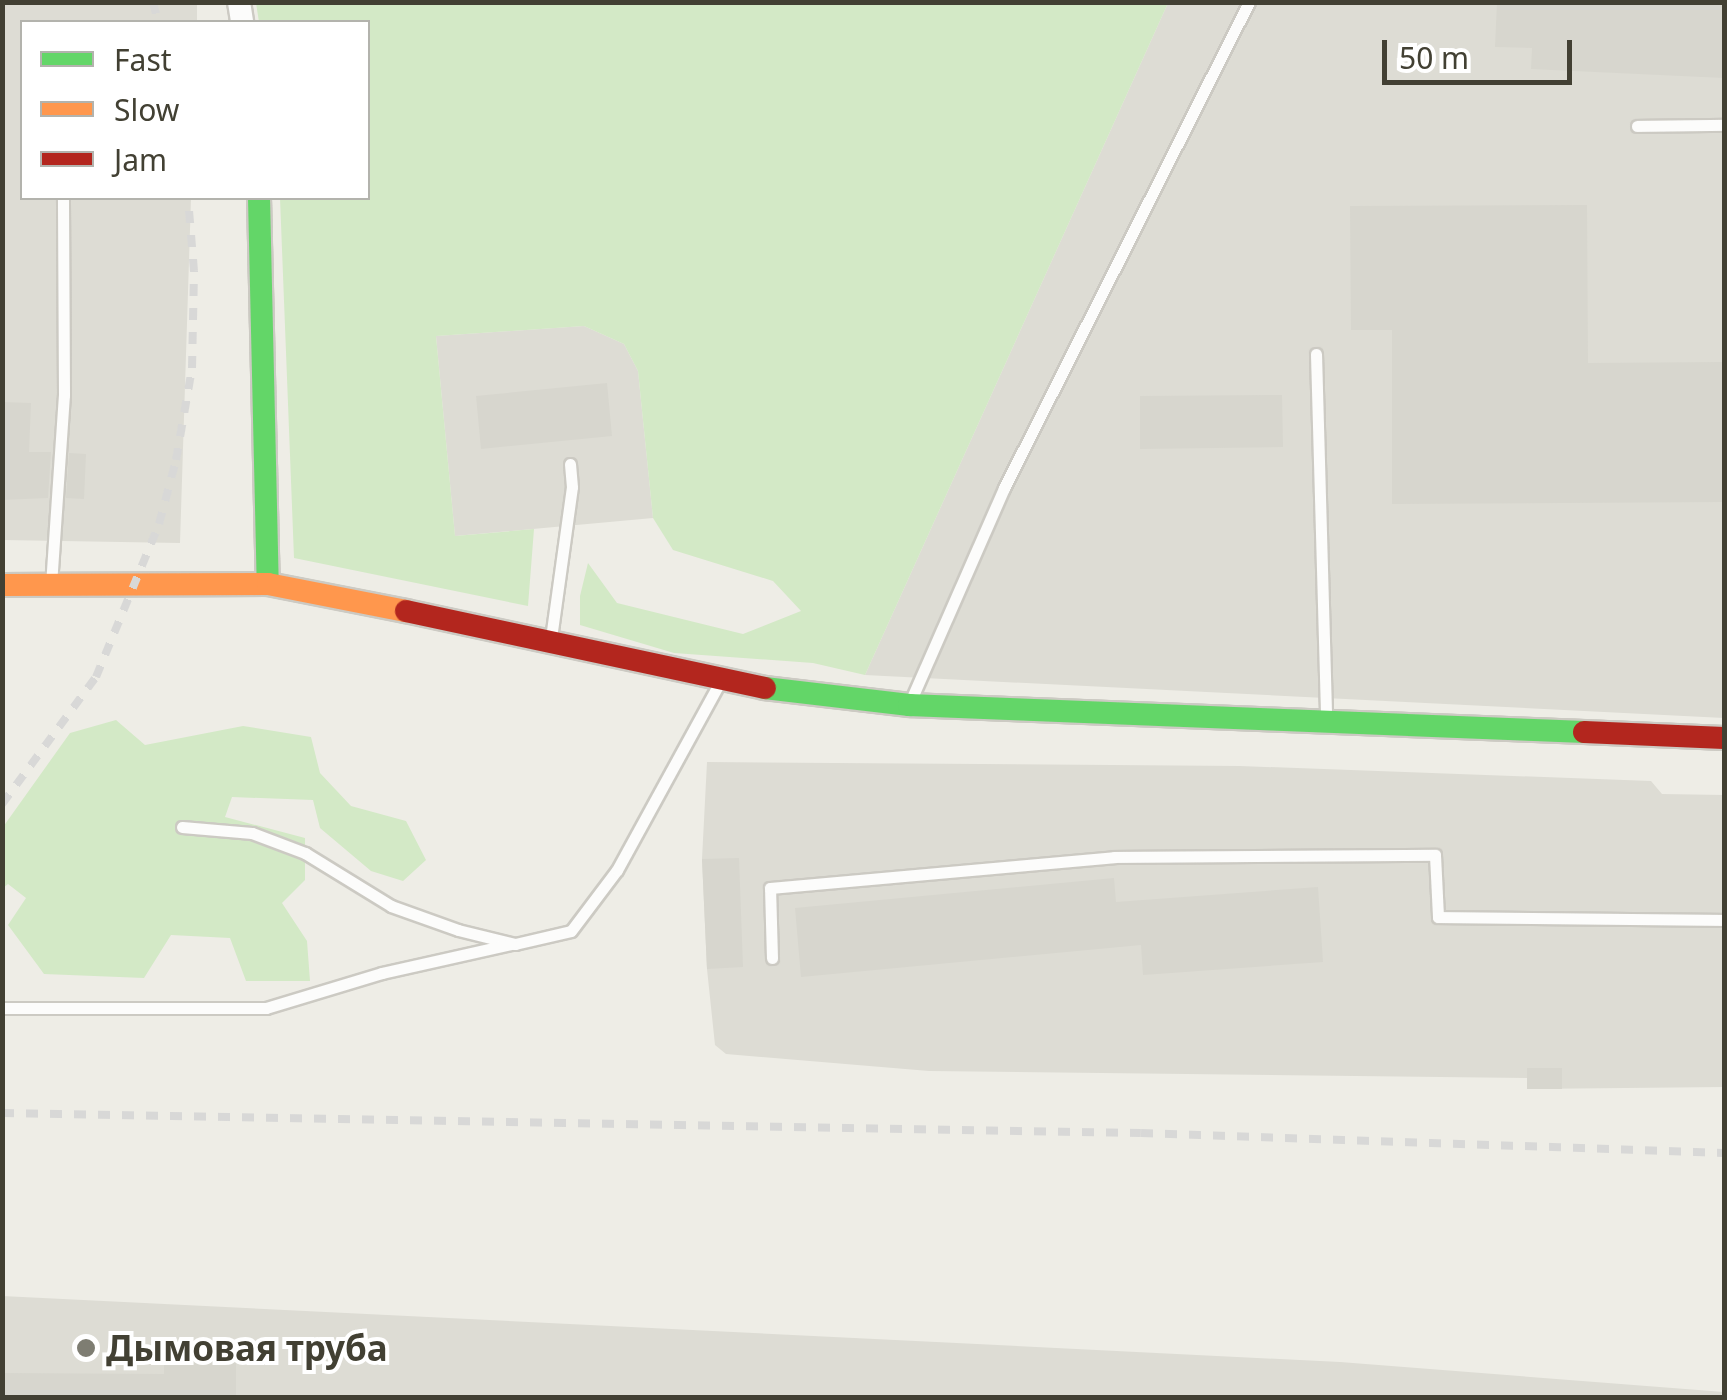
<!DOCTYPE html>
<meta charset="utf-8">
<style>
body{margin:0}
#map{position:relative;width:1727px;height:1400px;overflow:hidden;background:#eeede6;font-family:"Noto Sans",sans-serif}
div>[style]{position:absolute}
.industrial>*{inset:0;background:#dddcd4}
.green>*{inset:0;background:#d3e9c6}
.building>*{inset:0;background:#d7d6ce}
.roads{filter:drop-shadow(2px 0 #cccac3) drop-shadow(-2px 0 #cccac3) drop-shadow(0 2px #cccac3) drop-shadow(0 -2px #cccac3)}
.lane>*{height:11px;margin:-5.5px;padding:0 5.5px;transform-origin:5.5px;border-radius:5.5px;background:#fcfcfb}
.street>*{height:22px;margin:-11px;padding:0 11px;transform-origin:11px;border-radius:11px;background:#fcfcfb}
.fast>*{height:22px;margin:-11px;padding:0 11px;transform-origin:11px;border-radius:11px;background:#63d668}
.slow>*{height:22px;margin:-11px;padding:0 11px;transform-origin:11px;border-radius:11px;background:#ff974d}
.jam>*{height:22px;margin:-11px;padding:0 11px;transform-origin:11px;border-radius:11px;background:#b3261e}
.rail>*{height:8px;margin-top:-4px;transform-origin:0;background:repeating-linear-gradient(90deg,#d8d8d7 0 12px,transparent 0 24px)}
.dots>*{width:28px;height:28px;translate:-50% -50%;box-sizing:border-box;border:5px solid #fff;border-radius:50%}
span{translate:-50% -50%;white-space:nowrap;text-align:center;line-height:1.15;-webkit-text-stroke:8px #fff;paint-order:stroke}
.poi-label{font-size:35px;color:#424033;font-weight:700}
.left{translate:0 -50%;text-align:left}
.frame{position:absolute;inset:0;border:5px solid #424033;pointer-events:none}
.legend{position:absolute;left:20px;top:20px;width:350px;height:180px;box-sizing:border-box;background:#fff;border:2px solid #b3b3ad;margin:0;padding:12px 18px;list-style:none;font-size:30px;color:#424033}
.legend li{display:flex;align-items:center;gap:20px;height:50px}
.legend b{width:50px;border:2px solid #b3b3ad}
.scale{position:absolute;left:1382px;top:40px;width:190px;height:45px;box-sizing:border-box;border:5px solid #424033;border-top:0;padding-left:12px;font-size:30px;line-height:35px;white-space:nowrap;color:#424033;-webkit-text-stroke:8px #fff;paint-order:stroke}
</style>
<div id="map">
<div class="industrial">
<div style="clip-path:polygon(3px 3px,197px 3px,197px 22px,22px 22px,22px 198px,191px 198px,180px 543px,3px 540px)"></div>
<div style="clip-path:polygon(1168px 3px,1724px 3px,1724px 718px,865px 675px)"></div>
<div style="clip-path:polygon(584px 326px,624px 344px,638px 371px,653px 518px,455px 536px,436px 336px)"></div>
<div style="clip-path:polygon(707px 762px,1240px 766px,1651px 781px,1662px 794px,1724px 795px,1724px 1087px,1527px 1089px,1527px 1078px,929px 1071px,726px 1054px,715px 1045px,707px 969px,702px 859px)"></div>
<div style="clip-path:polygon(2px 1296px,1340px 1362px,1724px 1392px,1724px 1397px,3px 1397px)"></div>
</div>
<div class="green">
<div style="clip-path:polygon(256px 3px,256px 2px,1168px 3px,865px 675px,813px 663px,674px 653px,580px 625px,580px 596px,588px 563px,617px 603px,743px 634px,801px 611px,773px 581px,673px 550px,653px 518px,638px 371px,624px 344px,584px 326px,436px 336px,455px 536px,534px 529px,528px 606px,294px 558px,280px 198px,368px 198px,368px 22px,259px 22px)"></div>
<div style="clip-path:polygon(116px 720px,145px 745px,243px 726px,311px 737px,320px 773px,351px 806px,406px 821px,426px 860px,403px 881px,371px 871px,320px 828px,313px 800px,232px 797px,225px 817px,305px 838px,305px 880px,282px 903px,307px 941px,310px 981px,246px 981px,230px 938px,171px 935px,144px 978px,44px 974px,8px 925px,26px 898px,8px 884px,3px 888px,3px 827px,70px 733px)"></div>
</div>
<div class="building">
<div style="clip-path:polygon(1497px 2px,1724px 2px,1724px 78px,1531px 69px,1532px 48px,1495px 47px)"></div>
<div style="clip-path:polygon(1587px 205px,1588px 363px,1724px 362px,1724px 502px,1392px 504px,1392px 330px,1351px 330px,1350px 206px)"></div>
<div style="clip-path:polygon(607px 383px,612px 436px,481px 449px,476px 396px)"></div>
<div style="clip-path:polygon(1282px 395px,1283px 447px,1140px 449px,1140px 396px)"></div>
<div style="clip-path:polygon(2px 402px,31px 403px,29px 452px,51px 452px,48px 498px,2px 500px)"></div>
<div style="clip-path:polygon(69px 453px,86px 454px,84px 499px,66px 498px)"></div>
<div style="clip-path:polygon(739px 858px,743px 967px,707px 969px,702px 859px)"></div>
<div style="clip-path:polygon(1114px 878px,1116px 902px,1318px 887px,1323px 962px,1143px 975px,1141px 945px,801px 977px,795px 908px)"></div>
<div style="clip-path:polygon(1527px 1068px,1562px 1068px,1562px 1089px,1527px 1089px)"></div>
<div style="clip-path:polygon(164px 1344px,236px 1345px,236px 1398px,2px 1398px,2px 1373px,164px 1374px)"></div>
</div>
<div class="roads">
<div class="lane">
<div style="left:1637px;top:126px;width:87px;rotate:-0.7deg"></div>
<div style="left:1316px;top:354px;width:368px;rotate:88.4deg"></div>
<div style="left:51px;top:585px;width:190px;rotate:-86.1deg"></div>
<div style="left:64px;top:395px;width:197px;rotate:-90.3deg"></div>
<div style="left:551px;top:638px;width:152px;rotate:-82.1deg"></div>
<div style="left:572px;top:487px;width:23px;rotate:-95deg"></div>
<div style="left:911px;top:700px;width:232px;rotate:-66.3deg"></div>
<div style="left:1004px;top:488px;width:544px;rotate:-63.25deg"></div>
<div style="left:182px;top:827px;width:70px;rotate:4.9deg"></div>
<div style="left:252px;top:833px;width:57px;rotate:20.7deg"></div>
<div style="left:305px;top:853px;width:101px;rotate:31.6deg"></div>
<div style="left:391px;top:906px;width:71px;rotate:19.7deg"></div>
<div style="left:458px;top:930px;width:59px;rotate:13.8deg"></div>
<div style="left:515px;top:944px;width:57px;rotate:-13.1deg"></div>
<div style="left:571px;top:931px;width:76px;rotate:-53deg"></div>
<div style="left:617px;top:870px;width:217px;rotate:-61.3deg"></div>
<div style="left:772px;top:958px;width:70px;rotate:-91.6deg"></div>
<div style="left:770px;top:888px;width:345px;rotate:-5.1deg"></div>
<div style="left:1114px;top:857px;width:321px;rotate:-0.4deg"></div>
<div style="left:1435px;top:855px;width:62px;rotate:87.2deg"></div>
<div style="left:1438px;top:917px;width:286px;rotate:0.6deg"></div>
<div style="left:2px;top:1008px;width:264px"></div>
<div style="left:266px;top:1008px;width:121px;rotate:-16.8deg"></div>
<div style="left:382px;top:973px;width:132px;rotate:-12.7deg"></div>
</div>
<div class="street">
<div style="left:239px;top:2px;width:20px;rotate:81deg"></div>
</div>
<div class="fast">
<div style="left:259px;top:198px;width:386px;rotate:88.7deg"></div>
<div style="left:765px;top:688px;width:145px;rotate:6.7deg"></div>
<div style="left:909px;top:705px;width:676px;rotate:2.29deg"></div>
</div>
<div class="slow">
<div style="left:2px;top:585px;width:266px;rotate:-0.2deg"></div>
<div style="left:268px;top:584px;width:141px;rotate:11.1deg"></div>
</div>
<div class="jam">
<div style="left:406px;top:611px;width:367px;rotate:12.1deg"></div>
<div style="left:1584px;top:732px;width:140px;rotate:2.5deg"></div>
</div>
</div>
<div class="rail">
<div style="left:153px;top:2px;width:21px;rotate:76deg"></div>
<div style="left:2px;top:804px;width:158px;rotate:-53.5deg"></div>
<div style="left:96px;top:677px;width:165px;rotate:-67.6deg"></div>
<div style="left:159px;top:524px;width:66px;rotate:-75.1deg"></div>
<div style="left:176px;top:460px;width:93px;rotate:-80.1deg"></div>
<div style="left:192px;top:368px;width:97px;rotate:-88.8deg"></div>
<div style="left:194px;top:271px;width:73px;rotate:-94.7deg"></div>
<div style="left:2px;top:1113px;width:1139px;rotate:1.01deg"></div>
<div style="left:1141px;top:1133px;width:583px;rotate:1.96deg"></div>
</div>
<div class="dots">
<div style="left:86px;top:1348px;background:#7e7d72"></div>
</div>
<div class="poi-label">
<span class="left" style="left:106px;top:1348px">Дымовая труба</span>
</div>
<div class="frame"></div>
<ul class="legend">
<li><b style="height:12px;background:#63d668"></b>Fast</li>
<li><b style="height:12px;background:#ff974d"></b>Slow</li>
<li><b style="height:12px;background:#b3261e"></b>Jam</li>
</ul>
<div class="scale">50 m</div>
</div>
